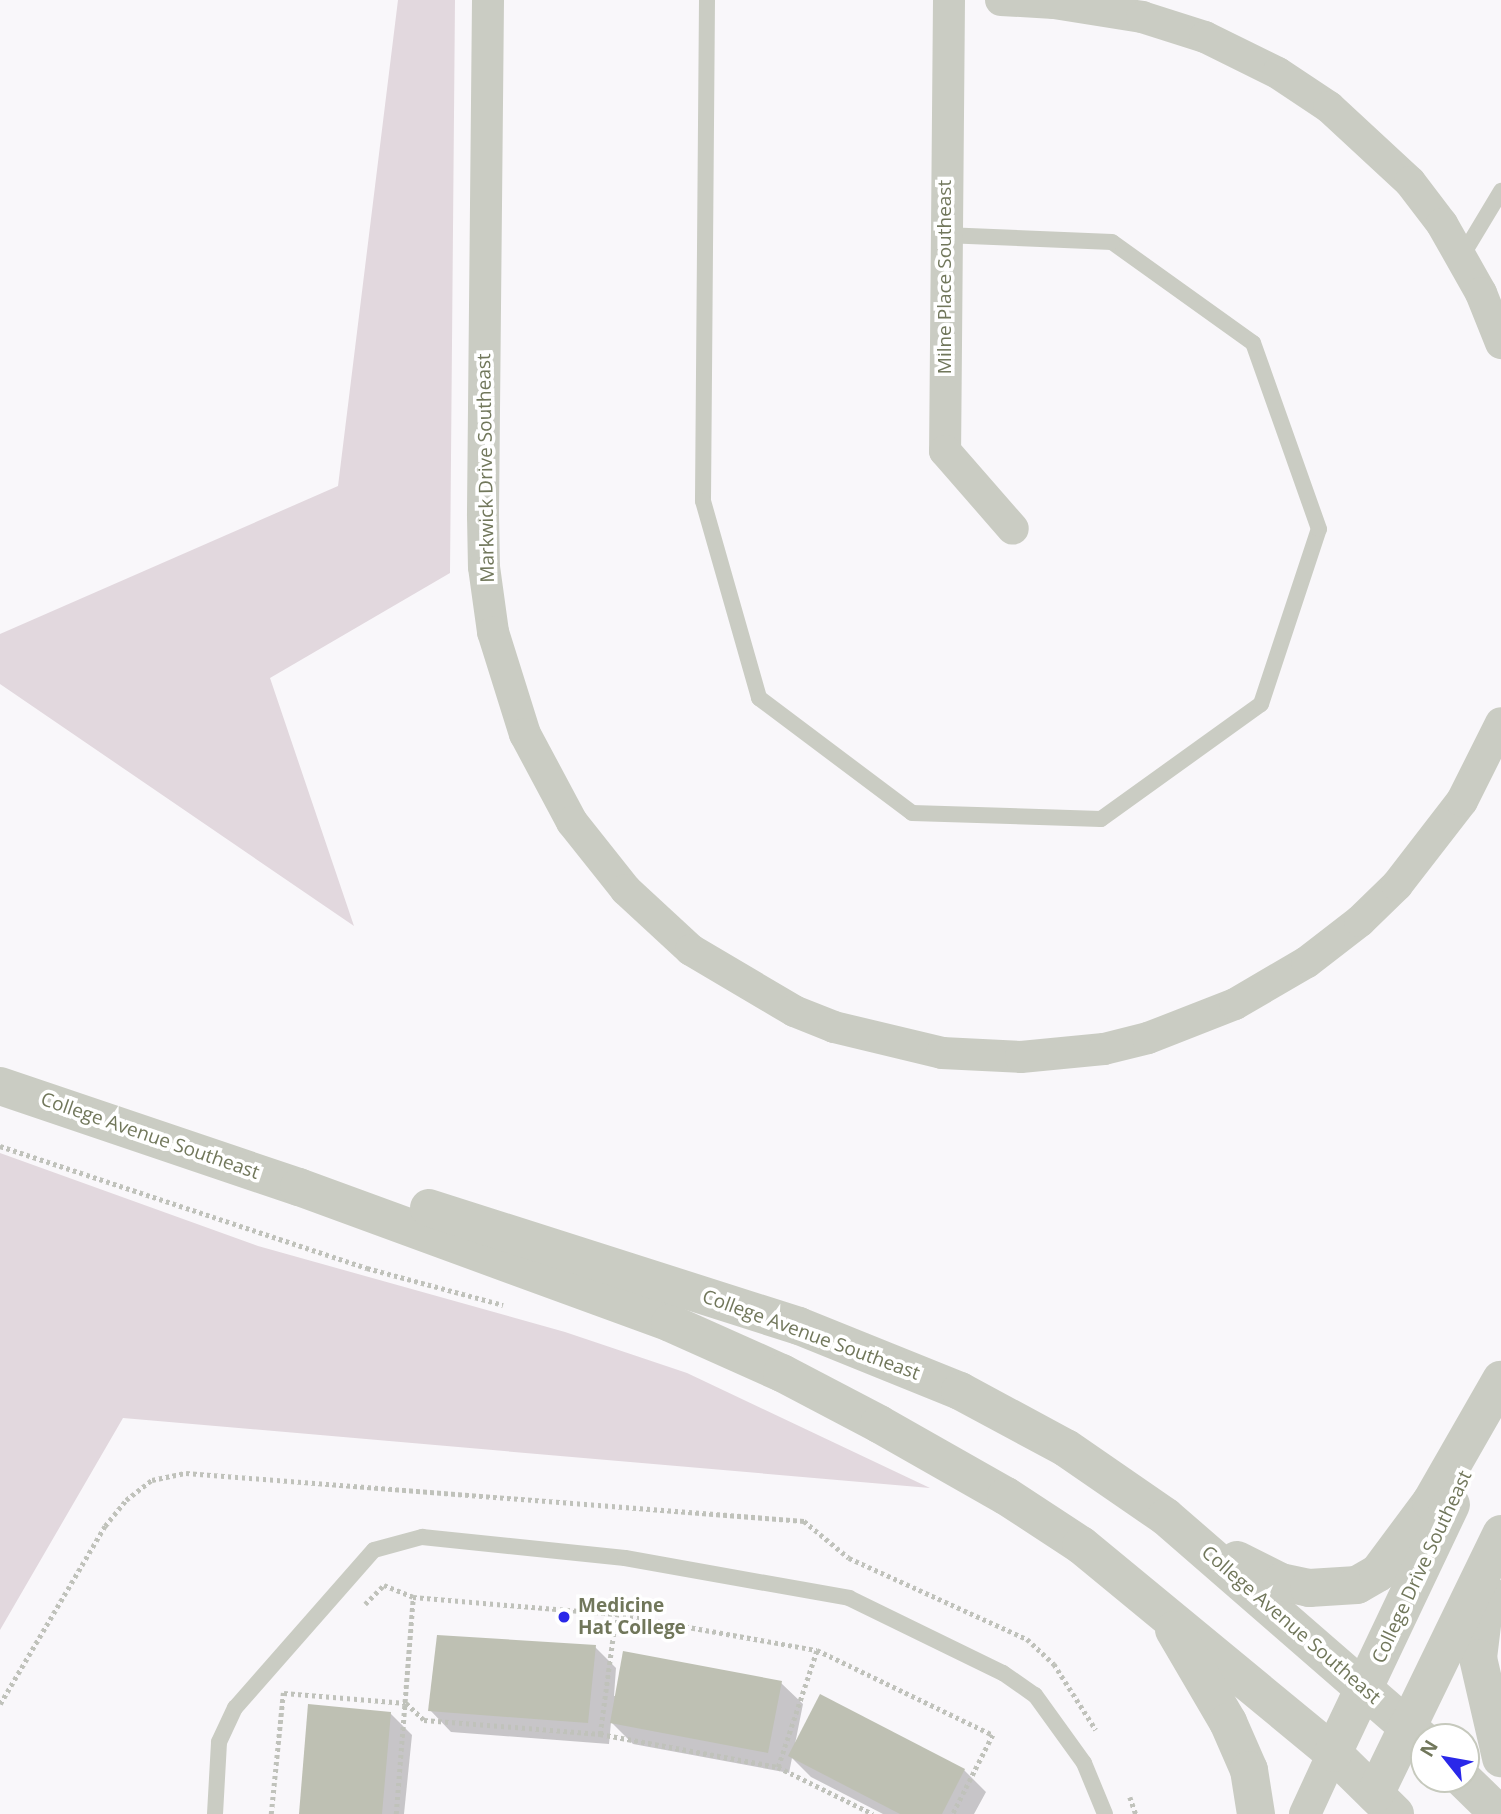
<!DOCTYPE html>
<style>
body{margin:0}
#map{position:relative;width:1501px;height:1814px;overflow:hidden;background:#f9f7fa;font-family:"Open Sans",sans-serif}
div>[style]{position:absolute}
.green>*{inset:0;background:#e2d8de}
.shadow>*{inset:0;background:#0003}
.building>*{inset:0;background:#bec0b3}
.path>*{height:4.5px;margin-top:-2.25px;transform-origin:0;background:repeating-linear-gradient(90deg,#c0c2bb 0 3.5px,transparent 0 7px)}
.service>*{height:16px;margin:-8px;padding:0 8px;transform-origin:8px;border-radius:8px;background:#caccc3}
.minor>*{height:32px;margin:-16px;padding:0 16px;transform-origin:16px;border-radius:16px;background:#caccc3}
.tertiary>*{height:38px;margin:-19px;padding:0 19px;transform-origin:19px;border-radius:19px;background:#caccc3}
.dots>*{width:19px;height:19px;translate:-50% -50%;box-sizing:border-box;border:4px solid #fff;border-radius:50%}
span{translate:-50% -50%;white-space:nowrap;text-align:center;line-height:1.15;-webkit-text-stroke:7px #fff;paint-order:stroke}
.street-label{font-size:19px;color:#71775b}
.poi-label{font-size:19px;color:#71775b;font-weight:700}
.left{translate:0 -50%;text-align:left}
.north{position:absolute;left:1410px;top:1723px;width:70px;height:70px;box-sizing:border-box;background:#fff;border:2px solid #c6c9bd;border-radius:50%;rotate:301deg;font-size:19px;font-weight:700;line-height:28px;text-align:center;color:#71775b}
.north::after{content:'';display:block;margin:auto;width:24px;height:32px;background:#2a28e9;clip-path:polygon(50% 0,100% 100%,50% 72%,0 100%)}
</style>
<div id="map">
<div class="green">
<div style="clip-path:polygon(398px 0,455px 0,450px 573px,270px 678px,354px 926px,0 684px,0 634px,338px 486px)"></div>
<div style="clip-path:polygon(0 1153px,258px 1246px,565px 1332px,687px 1373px,930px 1488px,123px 1418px,0 1630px)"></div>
</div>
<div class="shadow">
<div style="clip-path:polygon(595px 1647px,616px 1668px,614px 1696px,781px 1683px,803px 1704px,795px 1744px,964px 1770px,986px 1792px,974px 1814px,883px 1814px,811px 1777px,792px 1758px,789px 1773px,633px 1744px,611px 1722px,609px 1744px,451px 1732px,430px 1710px)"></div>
<div style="clip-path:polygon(390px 1713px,412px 1735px,404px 1814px,301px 1814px)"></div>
</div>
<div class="building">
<div style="clip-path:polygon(437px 1635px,596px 1645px,588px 1723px,428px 1711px)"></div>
<div style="clip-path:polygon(623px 1651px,782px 1681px,768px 1753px,610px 1723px)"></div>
<div style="clip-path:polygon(820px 1694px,965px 1769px,942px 1814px,900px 1814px,788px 1756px)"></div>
<div style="clip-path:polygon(308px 1704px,391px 1712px,382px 1814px,299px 1814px)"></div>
</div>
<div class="path">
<div style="left:0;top:1146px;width:387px;rotate:18.4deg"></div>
<div style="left:367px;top:1268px;width:141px;rotate:15.2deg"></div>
<div style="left:365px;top:1604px;width:27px;rotate:-45deg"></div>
<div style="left:384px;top:1585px;width:31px;rotate:22deg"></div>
<div style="left:413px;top:1597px;width:204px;rotate:4.8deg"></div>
<div style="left:616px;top:1614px;width:204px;rotate:10.2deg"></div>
<div style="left:817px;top:1650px;width:195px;rotate:25.8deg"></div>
<div style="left:993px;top:1735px;width:89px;rotate:116.9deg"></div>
<div style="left:284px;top:1693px;width:122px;rotate:4.7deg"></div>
<div style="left:406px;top:1703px;width:25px;rotate:43deg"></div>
<div style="left:424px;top:1720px;width:177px;rotate:4.5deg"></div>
<div style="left:600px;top:1734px;width:181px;rotate:10.5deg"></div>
<div style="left:778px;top:1767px;width:106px;rotate:26.3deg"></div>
<div style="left:0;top:1704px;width:207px;rotate:-59.5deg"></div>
<div style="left:105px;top:1526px;width:33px;rotate:-51deg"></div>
<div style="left:126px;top:1500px;width:33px;rotate:-38deg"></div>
<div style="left:152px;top:1480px;width:35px;rotate:-12deg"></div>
<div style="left:186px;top:1473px;width:620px;rotate:4.44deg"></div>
<div style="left:804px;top:1521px;width:58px;rotate:39.4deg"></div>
<div style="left:849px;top:1558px;width:196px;rotate:24.5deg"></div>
<div style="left:1027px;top:1639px;width:37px;rotate:43deg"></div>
<div style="left:1054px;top:1664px;width:78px;rotate:57.5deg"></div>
<div style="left:600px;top:1734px;width:121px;rotate:-82.4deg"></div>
<div style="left:778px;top:1767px;width:123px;rotate:-71.6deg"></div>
<div style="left:1130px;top:1797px;width:18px;rotate:71deg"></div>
<div style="left:271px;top:1814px;width:122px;rotate:-84.3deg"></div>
<div style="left:396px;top:1814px;width:218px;rotate:-85.5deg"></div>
</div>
<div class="service">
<div style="left:707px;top:0;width:501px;rotate:90.46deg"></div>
<div style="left:703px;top:501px;width:205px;rotate:74.1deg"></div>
<div style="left:759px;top:698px;width:191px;rotate:36.9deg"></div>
<div style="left:912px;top:813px;width:189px;rotate:1.8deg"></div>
<div style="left:1101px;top:819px;width:197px;rotate:-35.7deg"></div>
<div style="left:1261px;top:704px;width:184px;rotate:-71.7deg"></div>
<div style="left:1319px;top:529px;width:197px;rotate:-109.5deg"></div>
<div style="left:1253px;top:343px;width:173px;rotate:-144.4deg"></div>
<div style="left:1112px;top:242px;width:168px;rotate:-177.6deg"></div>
<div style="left:1462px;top:256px;width:76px;rotate:-59deg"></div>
<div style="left:215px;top:1814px;width:72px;rotate:-86.8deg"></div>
<div style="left:219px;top:1742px;width:38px;rotate:-65deg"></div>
<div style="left:235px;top:1708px;width:210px;rotate:-48.7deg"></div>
<div style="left:374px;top:1550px;width:50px;rotate:-15.2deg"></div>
<div style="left:422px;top:1537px;width:204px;rotate:5.9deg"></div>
<div style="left:625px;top:1558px;width:228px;rotate:10.1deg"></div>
<div style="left:849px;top:1598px;width:171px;rotate:26deg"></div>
<div style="left:1003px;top:1673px;width:39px;rotate:35deg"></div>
<div style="left:1035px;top:1695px;width:84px;rotate:54.2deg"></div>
<div style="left:1084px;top:1763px;width:55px;rotate:67.6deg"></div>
</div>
<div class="minor">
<div style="left:488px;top:0;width:516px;rotate:90.56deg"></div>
<div style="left:483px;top:516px;width:51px;rotate:88.9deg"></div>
<div style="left:484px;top:567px;width:66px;rotate:82.1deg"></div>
<div style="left:493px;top:632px;width:107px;rotate:72.6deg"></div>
<div style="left:525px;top:734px;width:100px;rotate:61.9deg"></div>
<div style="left:572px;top:822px;width:87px;rotate:51.5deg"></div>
<div style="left:626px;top:890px;width:88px;rotate:42.7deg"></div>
<div style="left:691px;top:950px;width:120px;rotate:30.6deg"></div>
<div style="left:794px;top:1011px;width:43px;rotate:21.8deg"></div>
<div style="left:834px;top:1027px;width:111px;rotate:13.5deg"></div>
<div style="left:942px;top:1053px;width:79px;rotate:2.9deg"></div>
<div style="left:1021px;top:1057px;width:83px;rotate:-5.5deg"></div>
<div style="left:1104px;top:1049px;width:45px;rotate:-14deg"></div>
<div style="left:1148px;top:1038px;width:93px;rotate:-21.3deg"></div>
<div style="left:1235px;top:1004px;width:83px;rotate:-30.3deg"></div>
<div style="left:1307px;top:962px;width:67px;rotate:-37.7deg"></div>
<div style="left:1360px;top:921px;width:52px;rotate:-44.2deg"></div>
<div style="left:1397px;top:885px;width:106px;rotate:-52.3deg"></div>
<div style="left:1462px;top:801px;width:87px;rotate:-63.4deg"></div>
<div style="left:949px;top:0;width:451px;rotate:90.5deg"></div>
<div style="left:945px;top:451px;width:103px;rotate:48.9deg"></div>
<div style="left:1001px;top:0;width:53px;rotate:3.2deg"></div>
<div style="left:1054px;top:3px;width:89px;rotate:9deg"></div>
<div style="left:1142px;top:17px;width:66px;rotate:17.6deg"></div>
<div style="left:1205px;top:37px;width:81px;rotate:26.3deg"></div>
<div style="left:1278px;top:73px;width:61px;rotate:33.7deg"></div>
<div style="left:1329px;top:107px;width:110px;rotate:42.8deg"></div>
<div style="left:1410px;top:182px;width:53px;rotate:52.7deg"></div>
<div style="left:1442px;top:224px;width:79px;rotate:60.5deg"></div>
<div style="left:1481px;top:293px;width:54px;rotate:68.2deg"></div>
<div style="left:1305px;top:1814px;width:67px;rotate:-65.3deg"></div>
</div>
<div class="tertiary">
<div style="left:0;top:1086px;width:316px;rotate:18.7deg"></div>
<div style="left:299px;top:1187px;width:395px;rotate:20.1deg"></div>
<div style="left:670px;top:1323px;width:123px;rotate:24.1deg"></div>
<div style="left:782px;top:1373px;width:110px;rotate:27.7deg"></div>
<div style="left:879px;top:1424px;width:146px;rotate:29.6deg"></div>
<div style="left:1006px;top:1496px;width:90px;rotate:33.2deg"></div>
<div style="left:1081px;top:1545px;width:327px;rotate:39.5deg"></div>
<div style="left:1333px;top:1753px;width:87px;rotate:44.5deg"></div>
<div style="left:429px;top:1208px;width:388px;rotate:17.7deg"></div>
<div style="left:799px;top:1326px;width:174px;rotate:22deg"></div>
<div style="left:960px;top:1391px;width:120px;rotate:28.3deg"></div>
<div style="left:1066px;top:1448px;width:121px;rotate:34.6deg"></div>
<div style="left:1166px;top:1517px;width:342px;rotate:41deg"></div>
<div style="left:1237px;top:1560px;width:49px;rotate:26.6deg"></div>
<div style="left:1281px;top:1582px;width:29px;rotate:12deg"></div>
<div style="left:1309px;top:1588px;width:48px;rotate:-3.6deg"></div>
<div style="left:1357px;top:1585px;width:24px;rotate:-30deg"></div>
<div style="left:1378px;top:1573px;width:89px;rotate:-53.3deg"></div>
<div style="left:1431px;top:1502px;width:141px;rotate:-60.2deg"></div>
<div style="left:1486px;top:1592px;width:66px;rotate:96.9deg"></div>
<div style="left:1478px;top:1658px;width:103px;rotate:77deg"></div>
<div style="left:1174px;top:1630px;width:107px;rotate:59.6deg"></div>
<div style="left:1228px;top:1722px;width:52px;rotate:66.4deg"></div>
<div style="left:1249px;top:1770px;width:45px;rotate:81deg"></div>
<div style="left:1333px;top:1753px;width:275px;rotate:-64.6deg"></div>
<div style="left:1463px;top:1779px;width:50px;rotate:44.2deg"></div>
<div style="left:1375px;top:1794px;width:289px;rotate:-64.1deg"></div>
</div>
<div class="dots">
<div style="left:564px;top:1617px;background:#2a28e9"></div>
</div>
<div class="street-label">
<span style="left:945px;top:277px;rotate:-90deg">Milne Place Southeast</span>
<span style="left:486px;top:468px;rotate:-91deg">Markwick Drive Southeast</span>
<span style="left:150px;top:1136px;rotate:19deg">College Avenue Southeast</span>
<span style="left:811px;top:1335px;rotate:20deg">College Avenue Southeast</span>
<span style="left:1422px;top:1567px;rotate:-65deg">College Drive Southeast</span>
<span style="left:1291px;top:1625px;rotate:41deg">College Avenue Southeast</span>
</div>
<div class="poi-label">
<span class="left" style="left:578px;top:1617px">Medicine<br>Hat College</span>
</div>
<div class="north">N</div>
</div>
